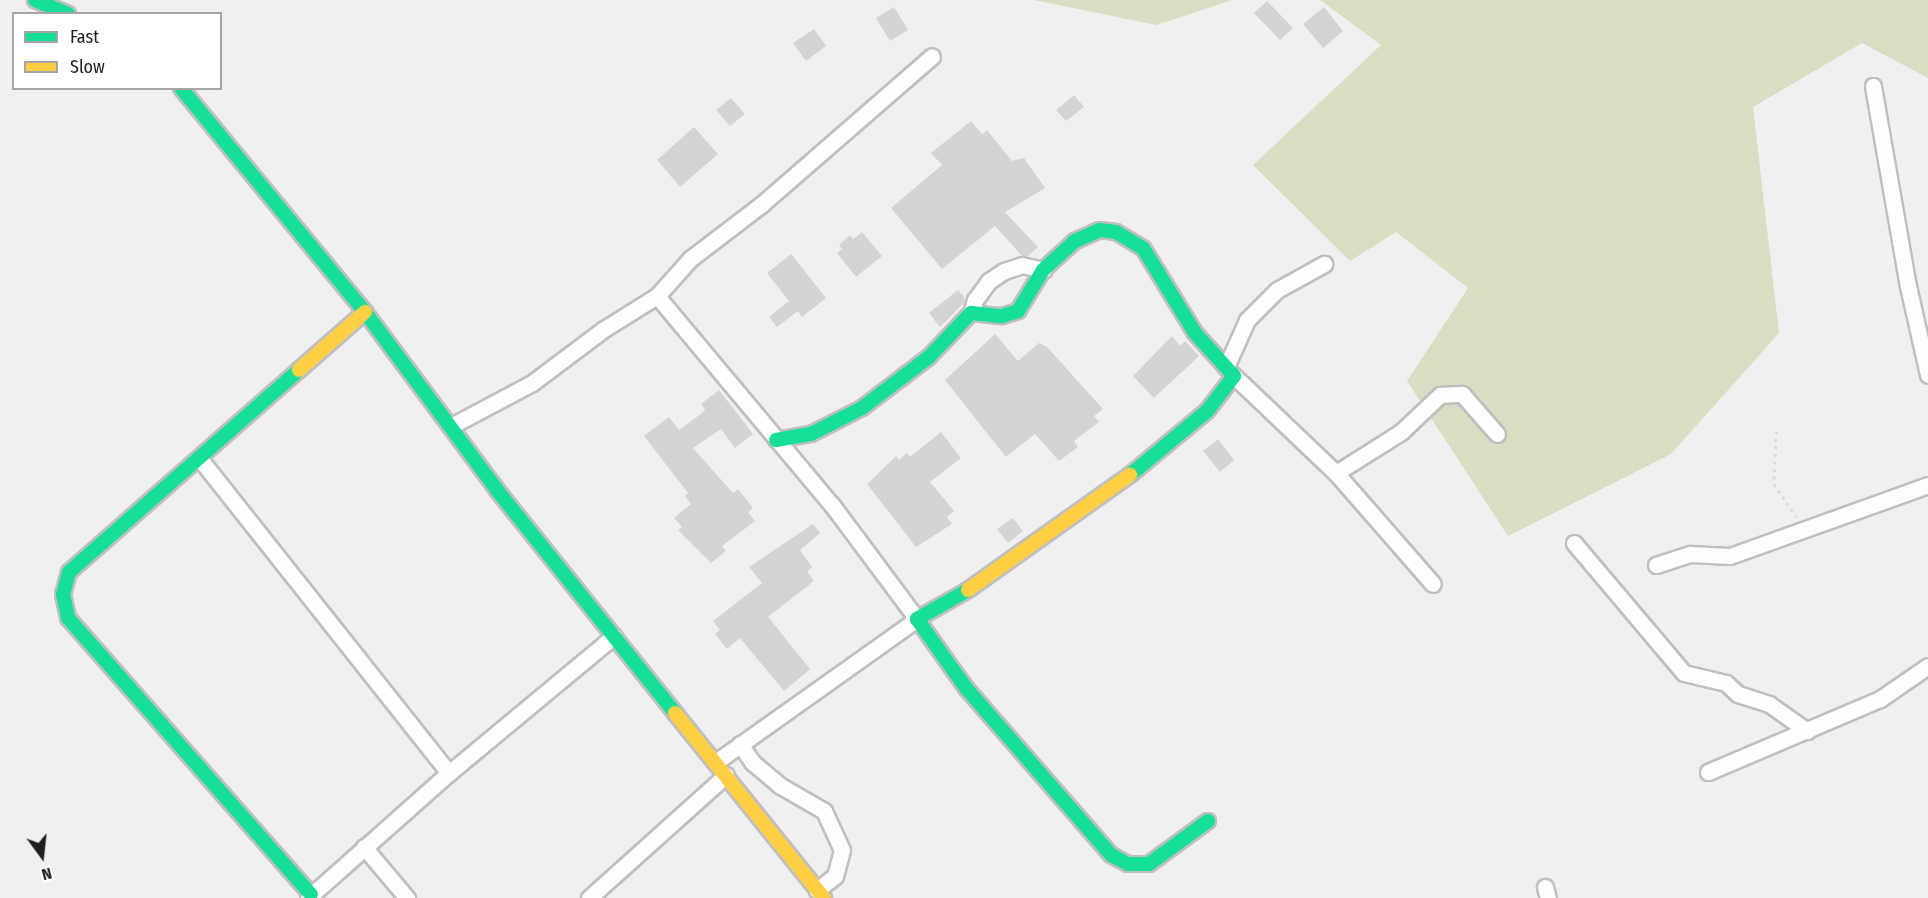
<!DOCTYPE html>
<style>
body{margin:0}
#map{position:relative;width:1928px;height:898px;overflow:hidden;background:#f1f0f1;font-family:"Fira Sans Condensed",sans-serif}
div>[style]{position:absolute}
.green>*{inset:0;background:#d9ddc2}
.building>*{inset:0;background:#d4d3d3}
.path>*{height:3px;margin-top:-1.5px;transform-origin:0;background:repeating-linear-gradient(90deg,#dcdbdc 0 3px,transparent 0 7.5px)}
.roads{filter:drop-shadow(2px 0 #c0bfc0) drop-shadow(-2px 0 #c0bfc0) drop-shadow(0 2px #c0bfc0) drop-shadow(0 -2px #c0bfc0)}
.street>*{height:15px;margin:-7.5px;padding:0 7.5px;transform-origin:7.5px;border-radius:7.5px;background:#fdfdfd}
.fast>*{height:14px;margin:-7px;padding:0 7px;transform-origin:7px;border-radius:7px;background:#16e098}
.slow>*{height:14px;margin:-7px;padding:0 7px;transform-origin:7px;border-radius:7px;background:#ffcf43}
span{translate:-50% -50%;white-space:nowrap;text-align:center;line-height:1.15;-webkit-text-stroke:6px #fff;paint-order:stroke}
.legend{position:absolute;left:12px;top:12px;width:210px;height:78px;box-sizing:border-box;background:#fff;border:2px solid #a6a5a6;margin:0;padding:8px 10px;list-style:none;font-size:18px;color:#201f20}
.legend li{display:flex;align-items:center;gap:12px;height:30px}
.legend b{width:30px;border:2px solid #a6a5a6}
.north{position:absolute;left:12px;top:826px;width:60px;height:60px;-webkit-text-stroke:4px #fff;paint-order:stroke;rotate:165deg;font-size:16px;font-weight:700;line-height:24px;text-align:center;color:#201f20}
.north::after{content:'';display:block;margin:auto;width:21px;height:27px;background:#201f20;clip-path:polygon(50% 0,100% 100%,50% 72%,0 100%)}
</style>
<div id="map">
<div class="green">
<div style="clip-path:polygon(1034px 0,1232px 0,1156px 25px)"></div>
<div style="clip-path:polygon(1320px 0,1928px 0,1928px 78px,1862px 43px,1753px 107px,1779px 333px,1671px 454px,1508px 536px,1407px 381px,1468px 288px,1396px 232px,1350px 261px,1253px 165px,1381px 45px)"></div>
</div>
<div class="building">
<div style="clip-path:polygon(1267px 1px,1293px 28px,1280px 40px,1254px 13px)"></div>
<div style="clip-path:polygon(894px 7px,908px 30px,890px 41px,876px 18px)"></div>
<div style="clip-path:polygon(1324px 7px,1343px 31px,1323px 48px,1303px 24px)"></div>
<div style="clip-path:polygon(814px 29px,826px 46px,806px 61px,793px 43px)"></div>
<div style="clip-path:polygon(1074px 95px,1084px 107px,1066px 121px,1056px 110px)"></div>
<div style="clip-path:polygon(731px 98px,745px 114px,730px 126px,716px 110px)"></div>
<div style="clip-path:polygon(971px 121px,982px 134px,987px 130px,1012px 161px,1024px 158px,1045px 188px,1005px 212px,1038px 247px,1028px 256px,1022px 256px,995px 226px,942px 269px,891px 208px,942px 165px,931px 153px)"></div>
<div style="clip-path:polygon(694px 127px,718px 154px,680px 187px,657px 160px)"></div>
<div style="clip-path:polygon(862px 232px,882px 256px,856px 277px,837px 253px,842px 249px,839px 245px,850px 235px,853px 239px)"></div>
<div style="clip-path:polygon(791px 254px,826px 298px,802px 317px,798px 311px,777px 327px,769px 317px,789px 301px,767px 273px)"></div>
<div style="clip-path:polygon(958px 290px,965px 298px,964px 303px,940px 327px,929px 313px)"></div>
<div style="clip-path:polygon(995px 334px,1018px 361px,1039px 343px,1047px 347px,1103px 409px,1094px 416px,1099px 422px,1074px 441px,1078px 447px,1059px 461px,1035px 434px,1006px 457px,945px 380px)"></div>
<div style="clip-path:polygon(1172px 336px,1180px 346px,1185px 341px,1199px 356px,1154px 398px,1133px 376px)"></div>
<div style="clip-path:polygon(719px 390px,753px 434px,735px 448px,721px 429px,693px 448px,733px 493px,738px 489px,753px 508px,748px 512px,755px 521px,722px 546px,726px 551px,711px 563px,678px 530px,682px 527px,674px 518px,691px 504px,685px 496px,688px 493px,644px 436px,669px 417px,679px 430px,702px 413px,705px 409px,701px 404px)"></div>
<div style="clip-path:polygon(941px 432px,961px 458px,930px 482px,954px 511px,947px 517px,952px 524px,916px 547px,867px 484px,896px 456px,899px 460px,907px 453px,910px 457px)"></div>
<div style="clip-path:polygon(1218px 439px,1234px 460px,1220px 472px,1203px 451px)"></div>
<div style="clip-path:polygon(1013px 518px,1023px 531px,1008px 543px,997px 529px)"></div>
<div style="clip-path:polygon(813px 524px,820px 533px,800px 550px,812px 567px,807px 571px,814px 581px,768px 617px,810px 669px,784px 691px,740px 638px,727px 649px,715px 634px,720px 630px,713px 621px,762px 583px,749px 567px)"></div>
</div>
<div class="path">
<div style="left:1776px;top:431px;width:53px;rotate:92.2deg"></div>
<div style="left:1774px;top:484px;width:40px;rotate:56deg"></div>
</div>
<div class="roads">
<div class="street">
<div style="left:1873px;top:86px;width:203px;rotate:80.1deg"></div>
<div style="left:1908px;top:286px;width:91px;rotate:77.3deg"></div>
<div style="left:657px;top:296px;width:273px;rotate:50.1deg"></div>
<div style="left:832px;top:505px;width:142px;rotate:53.3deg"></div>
<div style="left:917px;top:619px;width:247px;rotate:144.6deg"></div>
<div style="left:971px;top:313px;width:14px;rotate:-73deg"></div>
<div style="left:975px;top:300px;width:24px;rotate:-54deg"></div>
<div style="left:989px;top:281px;width:18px;rotate:-34deg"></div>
<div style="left:1004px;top:271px;width:19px;rotate:-18deg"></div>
<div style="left:1022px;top:265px;width:22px;rotate:13deg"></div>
<div style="left:1226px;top:367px;width:51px;rotate:-65.9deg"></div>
<div style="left:1247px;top:320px;width:42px;rotate:-45deg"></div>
<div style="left:1277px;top:290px;width:54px;rotate:-29deg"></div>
<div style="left:1234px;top:376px;width:141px;rotate:43.6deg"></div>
<div style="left:1336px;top:473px;width:147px;rotate:48.9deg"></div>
<div style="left:451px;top:426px;width:92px;rotate:-28deg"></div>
<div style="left:532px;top:383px;width:90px;rotate:-36.9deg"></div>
<div style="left:604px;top:329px;width:62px;rotate:-31.9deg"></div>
<div style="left:657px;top:296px;width:50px;rotate:-48.3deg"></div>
<div style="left:690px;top:259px;width:91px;rotate:-37.4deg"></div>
<div style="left:762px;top:204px;width:225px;rotate:-41deg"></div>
<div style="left:200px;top:459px;width:401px;rotate:51.6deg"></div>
<div style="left:1336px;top:473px;width:77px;rotate:-32.2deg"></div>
<div style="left:1401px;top:432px;width:54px;rotate:-43.5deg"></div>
<div style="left:1440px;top:395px;width:22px;rotate:-3deg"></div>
<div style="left:1462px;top:394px;width:53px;rotate:48.8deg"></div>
<div style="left:1574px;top:543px;width:170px;rotate:49.8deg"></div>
<div style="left:1684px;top:673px;width:43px;rotate:13.4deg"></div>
<div style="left:1726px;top:683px;width:16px;rotate:43deg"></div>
<div style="left:1738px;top:694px;width:33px;rotate:18deg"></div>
<div style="left:1769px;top:704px;width:47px;rotate:35.4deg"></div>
<div style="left:1656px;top:565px;width:36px;rotate:-18deg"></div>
<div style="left:1690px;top:554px;width:40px;rotate:2.9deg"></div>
<div style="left:1730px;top:556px;width:210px;rotate:-19.7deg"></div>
<div style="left:740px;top:744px;width:22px;rotate:56deg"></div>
<div style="left:752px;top:762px;width:35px;rotate:40deg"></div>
<div style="left:779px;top:785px;width:52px;rotate:30deg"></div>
<div style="left:824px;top:811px;width:43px;rotate:65.2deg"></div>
<div style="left:842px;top:850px;width:27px;rotate:105deg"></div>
<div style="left:835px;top:876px;width:23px;rotate:142deg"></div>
<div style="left:1708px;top:772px;width:187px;rotate:-23deg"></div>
<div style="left:1880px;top:699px;width:58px;rotate:-34.5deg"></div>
<div style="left:364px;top:847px;width:67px;rotate:49.9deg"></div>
<div style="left:1545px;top:887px;width:11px;rotate:75deg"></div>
<div style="left:308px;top:898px;width:188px;rotate:-41.6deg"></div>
<div style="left:449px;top:773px;width:214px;rotate:-39.7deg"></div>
<div style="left:589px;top:898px;width:184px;rotate:-41.9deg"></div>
</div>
<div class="fast">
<div style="left:35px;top:0;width:36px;rotate:23deg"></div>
<div style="left:181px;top:88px;width:290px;rotate:50.6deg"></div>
<div style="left:365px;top:312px;width:222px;rotate:53.4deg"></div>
<div style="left:497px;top:490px;width:285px;rotate:51.4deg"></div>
<div style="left:299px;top:370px;width:306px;rotate:138.7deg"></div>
<div style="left:69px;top:572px;width:23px;rotate:105deg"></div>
<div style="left:63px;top:594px;width:25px;rotate:78deg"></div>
<div style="left:68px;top:618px;width:368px;rotate:48.7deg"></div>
<div style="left:776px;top:440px;width:36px;rotate:-10deg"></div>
<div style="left:811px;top:434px;width:57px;rotate:-27deg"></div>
<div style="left:862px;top:408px;width:84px;rotate:-37.3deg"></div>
<div style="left:929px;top:357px;width:61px;rotate:-46.3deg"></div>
<div style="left:971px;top:313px;width:31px;rotate:6deg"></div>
<div style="left:1002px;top:316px;width:17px;rotate:-17deg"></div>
<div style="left:1018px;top:311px;width:48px;rotate:-58.6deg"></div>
<div style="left:1043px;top:270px;width:43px;rotate:-42.2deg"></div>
<div style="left:1075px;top:241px;width:27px;rotate:-24deg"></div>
<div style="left:1100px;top:230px;width:16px;rotate:7deg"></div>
<div style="left:1116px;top:232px;width:31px;rotate:31deg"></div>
<div style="left:1143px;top:248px;width:100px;rotate:58.5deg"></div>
<div style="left:1195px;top:333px;width:58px;rotate:47.8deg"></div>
<div style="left:1234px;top:376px;width:44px;rotate:127.6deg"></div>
<div style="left:1207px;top:411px;width:100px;rotate:140.3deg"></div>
<div style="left:968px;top:590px;width:59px;rotate:150.4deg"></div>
<div style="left:917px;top:619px;width:85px;rotate:54.6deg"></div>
<div style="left:966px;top:688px;width:221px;rotate:49deg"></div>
<div style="left:1111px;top:855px;width:19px;rotate:28deg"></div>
<div style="left:1128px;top:864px;width:21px"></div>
<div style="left:1149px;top:864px;width:73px;rotate:-36.1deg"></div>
</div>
<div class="slow">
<div style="left:299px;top:370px;width:88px;rotate:-41.3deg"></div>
<div style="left:968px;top:590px;width:199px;rotate:-35.4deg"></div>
<div style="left:675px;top:713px;width:238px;rotate:51.2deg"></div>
</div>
</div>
<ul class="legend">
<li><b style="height:8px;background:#16e098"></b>Fast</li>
<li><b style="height:8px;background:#ffcf43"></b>Slow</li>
</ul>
<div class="north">N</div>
</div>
